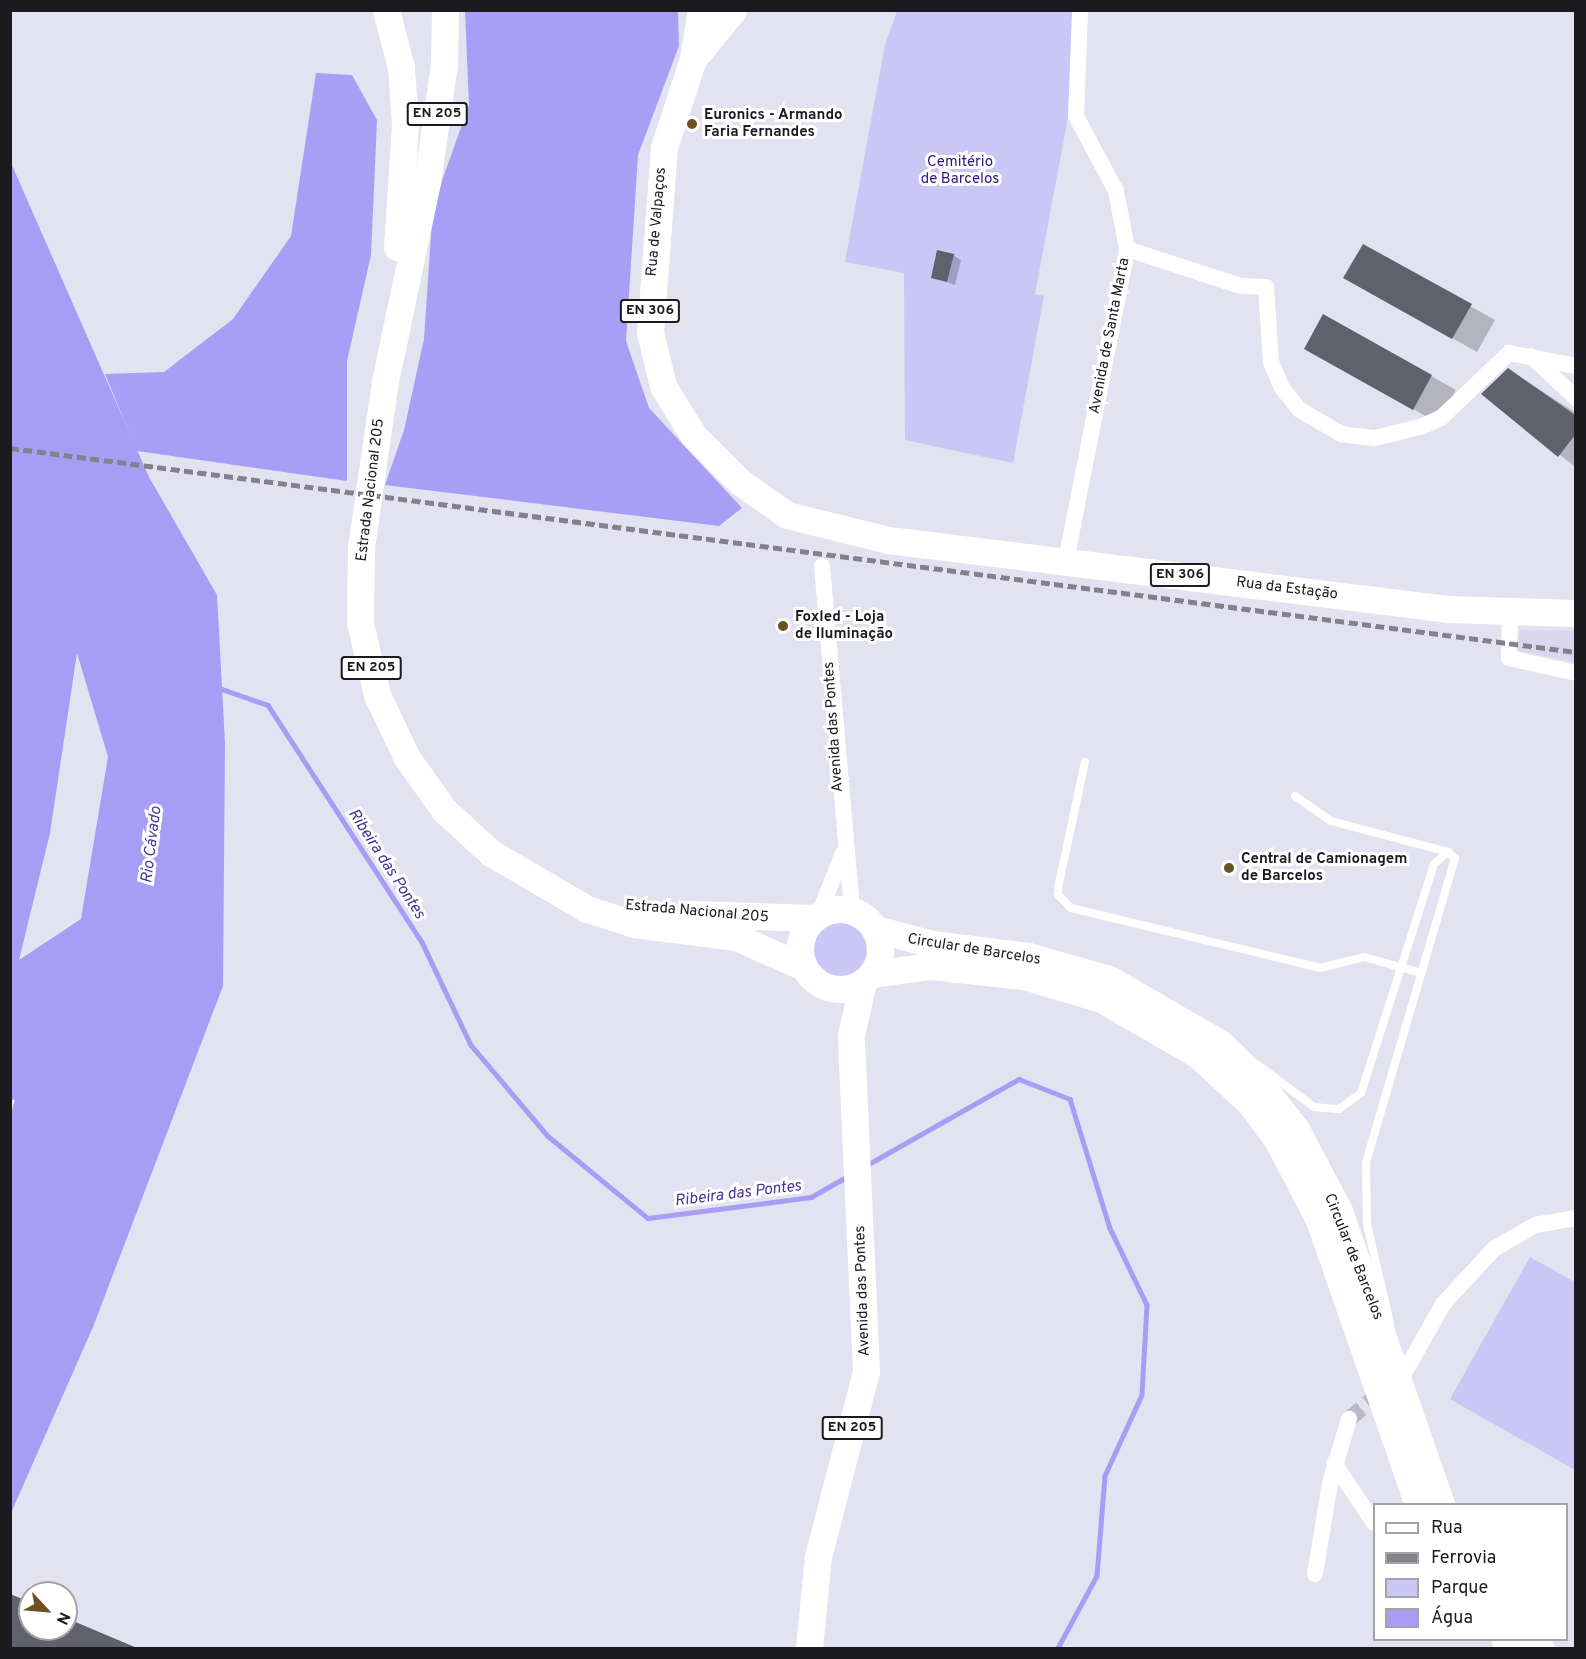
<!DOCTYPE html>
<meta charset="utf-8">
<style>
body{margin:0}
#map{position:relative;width:1586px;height:1659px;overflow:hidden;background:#e2e2f1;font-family:Overpass,sans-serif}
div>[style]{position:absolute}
.built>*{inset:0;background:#d9d7ee}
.green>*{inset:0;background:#cac6f5}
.round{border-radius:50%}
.forest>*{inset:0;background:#a89ef6}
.water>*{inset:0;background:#a89df5}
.shadow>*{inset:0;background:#0003}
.stream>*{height:4.5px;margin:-2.25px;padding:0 2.25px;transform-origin:2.25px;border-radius:2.25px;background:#a89df5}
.building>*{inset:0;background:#61606d}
.minor-tunnel>*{height:16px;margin-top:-8px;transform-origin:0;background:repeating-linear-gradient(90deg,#babac7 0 16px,transparent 0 24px)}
.service>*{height:8px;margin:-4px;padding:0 4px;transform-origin:4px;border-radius:4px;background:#fff}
.minor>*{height:16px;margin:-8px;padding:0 8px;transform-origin:8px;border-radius:8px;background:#fff}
.primary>*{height:27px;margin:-13.5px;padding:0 13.5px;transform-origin:13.5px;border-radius:13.5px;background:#fff}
.primary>.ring{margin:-13.5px;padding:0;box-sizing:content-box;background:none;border:27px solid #fff;border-radius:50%}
.rail>*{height:4.5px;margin-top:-2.25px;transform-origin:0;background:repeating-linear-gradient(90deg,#83828c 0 9px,transparent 0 13.5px)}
.dots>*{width:16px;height:16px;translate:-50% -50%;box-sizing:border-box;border:3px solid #fff;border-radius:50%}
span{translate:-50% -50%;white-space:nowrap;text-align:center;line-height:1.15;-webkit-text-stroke:6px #fff;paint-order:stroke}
.shield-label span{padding:2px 4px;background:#fff;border:2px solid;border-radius:4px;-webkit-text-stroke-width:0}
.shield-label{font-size:14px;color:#1b1a1f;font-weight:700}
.poi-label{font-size:15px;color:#1b1a1f;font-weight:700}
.left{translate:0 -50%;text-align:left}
.park-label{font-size:15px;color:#35167b}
.street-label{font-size:15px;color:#1b1a1f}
.water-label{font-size:16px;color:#4b3498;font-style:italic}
.frame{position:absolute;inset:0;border:12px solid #1b1a1f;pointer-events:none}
.legend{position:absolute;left:1373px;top:1503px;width:195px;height:138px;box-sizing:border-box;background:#fff;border:2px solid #a4a3a5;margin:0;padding:8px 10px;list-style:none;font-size:18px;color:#1b1a1f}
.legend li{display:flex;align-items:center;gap:12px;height:30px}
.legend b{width:30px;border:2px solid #a4a3a5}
.north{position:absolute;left:18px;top:1581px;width:60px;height:60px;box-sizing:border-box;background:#fff;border:2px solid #a4a3a5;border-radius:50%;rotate:116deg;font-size:16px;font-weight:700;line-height:24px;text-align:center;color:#1b1a1f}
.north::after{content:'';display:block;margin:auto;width:21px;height:27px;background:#6b5022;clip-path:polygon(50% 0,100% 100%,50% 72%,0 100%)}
</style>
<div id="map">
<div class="built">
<div style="clip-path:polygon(1520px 630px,1575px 631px,1575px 662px,1517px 650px)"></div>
</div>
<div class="green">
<div style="clip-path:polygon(897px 11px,1076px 11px,1075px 80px,1035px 294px,1044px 296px,1013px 463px,905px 440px,904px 273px,845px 262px,885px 45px)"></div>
<div class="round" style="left:811px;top:923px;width:56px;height:56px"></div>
<div style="clip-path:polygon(1530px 1257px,1575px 1282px,1575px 1470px,1450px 1399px)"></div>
</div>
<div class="forest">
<div style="clip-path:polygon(465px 11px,678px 11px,679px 46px,638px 155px,626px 341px,649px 408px,742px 508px,719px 526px,385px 485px,404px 430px,424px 339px,433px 206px,469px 105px)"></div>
<div style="clip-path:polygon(316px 73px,352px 75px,377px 120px,371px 255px,347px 361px,347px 481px,137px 451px,105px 374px,164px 372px,233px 319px,291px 236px)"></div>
</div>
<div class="water">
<div style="clip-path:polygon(evenodd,11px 163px,149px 477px,217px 595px,225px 743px,223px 986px,93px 1327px,11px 1513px,10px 1117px,15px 1100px,10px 1099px,11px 163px,77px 653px,108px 757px,81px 919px,19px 960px,50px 833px,77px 653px)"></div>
</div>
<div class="shadow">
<div style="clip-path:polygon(1363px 246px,1495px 320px,1477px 352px,1370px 292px)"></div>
<div style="clip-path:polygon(953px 255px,961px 260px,955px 285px,932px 277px)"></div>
<div style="clip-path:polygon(1324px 316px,1456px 390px,1438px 423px,1330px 363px)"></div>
<div style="clip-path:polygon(1509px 370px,1576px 413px,1574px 466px,1483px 394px)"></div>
<div style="clip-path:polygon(10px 1596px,30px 1604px,30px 1629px,66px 1629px,66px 1620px,133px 1648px,10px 1648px)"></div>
</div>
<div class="stream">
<div style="left:216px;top:687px;width:55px;rotate:19.1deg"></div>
<div style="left:268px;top:705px;width:283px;rotate:57deg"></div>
<div style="left:422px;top:942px;width:114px;rotate:64.6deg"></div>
<div style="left:471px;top:1045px;width:119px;rotate:49.8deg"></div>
<div style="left:548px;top:1136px;width:129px;rotate:39.4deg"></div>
<div style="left:648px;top:1218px;width:164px;rotate:-7.3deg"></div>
<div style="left:811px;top:1197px;width:43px;rotate:-29.6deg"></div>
<div style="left:865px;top:1166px;width:177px;rotate:-29.5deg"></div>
<div style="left:1019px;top:1079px;width:55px;rotate:21.4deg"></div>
<div style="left:1070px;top:1099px;width:135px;rotate:72.8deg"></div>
<div style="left:1110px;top:1228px;width:85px;rotate:64.3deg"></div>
<div style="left:1147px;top:1305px;width:90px;rotate:93.2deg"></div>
<div style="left:1142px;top:1395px;width:89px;rotate:114.6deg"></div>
<div style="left:1105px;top:1476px;width:100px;rotate:94.6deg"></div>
<div style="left:1097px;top:1576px;width:82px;rotate:118.4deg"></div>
</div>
<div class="building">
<div style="clip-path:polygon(1363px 244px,1472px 304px,1452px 339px,1343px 278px)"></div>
<div style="clip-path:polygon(937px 250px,954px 254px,947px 282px,931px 278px)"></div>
<div style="clip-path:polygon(1323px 314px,1432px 375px,1413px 410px,1304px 349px)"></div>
<div style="clip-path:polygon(1508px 368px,1575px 415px,1575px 435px,1558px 457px,1481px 394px)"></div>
<div style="clip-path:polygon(10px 1594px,30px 1602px,30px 1629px,66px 1629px,66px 1618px,137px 1648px,10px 1648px)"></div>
</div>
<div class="minor-tunnel">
<div style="left:1349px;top:1419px;width:47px;rotate:-39.8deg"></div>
</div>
<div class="service">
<div style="left:1085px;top:762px;width:124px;rotate:102.1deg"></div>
<div style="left:1059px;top:883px;width:12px;rotate:95deg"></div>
<div style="left:1058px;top:895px;width:18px;rotate:45deg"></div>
<div style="left:1071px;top:908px;width:256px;rotate:13.5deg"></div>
<div style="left:1320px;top:968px;width:45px;rotate:-14deg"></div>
<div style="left:1364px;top:957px;width:59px;rotate:15.7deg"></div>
<div style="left:1295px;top:796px;width:44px;rotate:34.8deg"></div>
<div style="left:1331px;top:821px;width:121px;rotate:14.8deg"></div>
<div style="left:1448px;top:852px;width:9px;rotate:41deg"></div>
<div style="left:1455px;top:858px;width:317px;rotate:106.3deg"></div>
<div style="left:1366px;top:1162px;width:62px;rotate:89.1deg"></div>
<div style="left:1367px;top:1224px;width:103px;rotate:77deg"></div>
<div style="left:1258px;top:1065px;width:70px;rotate:36.9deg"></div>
<div style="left:1314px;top:1107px;width:25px;rotate:5deg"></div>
<div style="left:1339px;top:1109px;width:27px;rotate:-36deg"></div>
<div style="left:1361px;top:1093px;width:240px;rotate:-72.3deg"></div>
<div style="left:1434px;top:864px;width:18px;rotate:-41deg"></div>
</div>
<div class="minor">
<div style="left:1127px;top:249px;width:120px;rotate:18deg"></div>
<div style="left:1241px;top:286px;width:25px;rotate:2deg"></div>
<div style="left:1266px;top:287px;width:75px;rotate:86.2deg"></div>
<div style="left:1271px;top:362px;width:28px;rotate:67deg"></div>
<div style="left:1282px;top:388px;width:28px;rotate:51deg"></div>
<div style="left:1300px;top:410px;width:48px;rotate:30.3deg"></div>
<div style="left:1341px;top:434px;width:34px;rotate:7deg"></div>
<div style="left:1375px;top:438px;width:49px;rotate:-14deg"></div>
<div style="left:1423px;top:426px;width:21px;rotate:-25deg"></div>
<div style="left:1442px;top:417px;width:93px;rotate:-43.7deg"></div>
<div style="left:1509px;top:353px;width:68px;rotate:11deg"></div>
<div style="left:1531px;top:356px;width:62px;rotate:43deg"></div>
<div style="left:1066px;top:561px;width:318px;rotate:-78.9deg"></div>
<div style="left:1127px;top:249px;width:59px;rotate:-100.7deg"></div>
<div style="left:1116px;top:191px;width:85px;rotate:-118.1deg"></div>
<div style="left:1076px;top:116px;width:106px;rotate:-87.8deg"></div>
<div style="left:822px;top:566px;width:345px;rotate:85deg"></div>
<div style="left:1510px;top:612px;width:46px;rotate:91.2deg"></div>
<div style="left:1509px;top:658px;width:69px;rotate:12.6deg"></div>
<div style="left:819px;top:914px;width:66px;rotate:-68.5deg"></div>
<div style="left:1406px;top:1370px;width:76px;rotate:-60.7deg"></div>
<div style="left:1443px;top:1304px;width:75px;rotate:-47.2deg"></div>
<div style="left:1494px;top:1249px;width:48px;rotate:-30.3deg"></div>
<div style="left:1535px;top:1225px;width:42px;rotate:-9.7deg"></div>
<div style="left:1334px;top:1463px;width:72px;rotate:56.3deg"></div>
<div style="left:1315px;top:1574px;width:92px;rotate:-80.6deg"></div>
<div style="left:1330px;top:1483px;width:67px;rotate:-73.5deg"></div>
</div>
<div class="primary">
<div style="left:386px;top:10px;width:59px;rotate:75.3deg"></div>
<div style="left:401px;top:67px;width:57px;rotate:86deg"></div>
<div style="left:405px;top:124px;width:123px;rotate:93.7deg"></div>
<div style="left:445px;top:10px;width:54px;rotate:91.1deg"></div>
<div style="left:444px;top:64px;width:119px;rotate:98.2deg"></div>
<div style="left:427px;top:182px;width:203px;rotate:101.9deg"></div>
<div style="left:385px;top:381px;width:168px;rotate:98.2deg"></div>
<div style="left:361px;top:547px;width:76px;rotate:90.8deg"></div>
<div style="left:360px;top:623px;width:74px;rotate:76.7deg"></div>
<div style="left:377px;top:695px;width:70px;rotate:64.5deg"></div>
<div style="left:407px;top:758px;width:65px;rotate:54.4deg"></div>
<div style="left:445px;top:811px;width:62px;rotate:42.4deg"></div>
<div style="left:491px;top:853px;width:111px;rotate:30.3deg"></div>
<div style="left:587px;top:909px;width:49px;rotate:17.7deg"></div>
<div style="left:634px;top:924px;width:103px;rotate:7.3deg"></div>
<div style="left:736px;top:937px;width:74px;rotate:23.8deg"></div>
<div style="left:701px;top:10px;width:50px;rotate:99.3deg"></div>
<div style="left:693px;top:59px;width:93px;rotate:108.2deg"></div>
<div style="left:664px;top:147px;width:186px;rotate:94.3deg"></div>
<div style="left:650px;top:332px;width:56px;rotate:76.5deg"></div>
<div style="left:663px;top:386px;width:57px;rotate:58.5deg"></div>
<div style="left:693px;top:435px;width:66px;rotate:45deg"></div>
<div style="left:740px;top:482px;width:57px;rotate:35.1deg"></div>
<div style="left:787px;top:515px;width:104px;rotate:13.9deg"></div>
<div style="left:888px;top:540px;width:564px;rotate:7.02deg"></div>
<div style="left:1448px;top:609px;width:128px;rotate:1.8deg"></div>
<div style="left:694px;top:58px;width:62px;rotate:-50.9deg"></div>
<div class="ring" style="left:800px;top:909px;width:53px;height:53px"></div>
<div style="left:692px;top:914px;width:122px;rotate:1.9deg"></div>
<div style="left:876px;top:929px;width:58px;rotate:15deg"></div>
<div style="left:932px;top:944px;width:97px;rotate:7.1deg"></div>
<div style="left:1028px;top:956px;width:84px;rotate:15.9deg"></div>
<div style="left:1109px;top:979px;width:128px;rotate:30deg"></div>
<div style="left:1220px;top:1043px;width:47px;rotate:44.1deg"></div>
<div style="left:1254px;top:1076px;width:68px;rotate:51.6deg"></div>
<div style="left:1296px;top:1129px;width:93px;rotate:62.3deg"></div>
<div style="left:1339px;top:1211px;width:310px;rotate:70.8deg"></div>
<div style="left:872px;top:974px;width:59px;rotate:-7.9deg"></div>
<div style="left:930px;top:966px;width:95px;rotate:6.1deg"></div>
<div style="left:1024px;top:976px;width:80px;rotate:16.6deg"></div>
<div style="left:1101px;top:999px;width:111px;rotate:29.8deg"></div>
<div style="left:1197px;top:1054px;width:74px;rotate:42.8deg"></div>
<div style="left:1251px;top:1104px;width:46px;rotate:53.9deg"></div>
<div style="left:1278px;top:1141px;width:89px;rotate:62.6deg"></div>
<div style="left:1319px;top:1220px;width:301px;rotate:70.8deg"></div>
<div style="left:1505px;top:1640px;width:11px;rotate:45deg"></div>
<div style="left:1533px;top:1640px;width:11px;rotate:45deg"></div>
<div style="left:809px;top:1648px;width:91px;rotate:-84.4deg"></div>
<div style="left:818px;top:1557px;width:192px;rotate:-75.5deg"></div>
<div style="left:866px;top:1371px;width:336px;rotate:-92.6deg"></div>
<div style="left:851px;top:1035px;width:54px;rotate:-77.2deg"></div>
</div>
<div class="rail">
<div style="left:10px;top:448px;width:1579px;rotate:7.42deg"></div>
</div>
<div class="dots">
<div style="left:692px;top:124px;background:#6b5022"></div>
<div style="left:783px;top:626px;background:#6b5022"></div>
<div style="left:1229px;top:868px;background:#6b5022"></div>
</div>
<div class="shield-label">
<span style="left:437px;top:114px">EN 205</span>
<span style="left:650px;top:311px">EN 306</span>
<span style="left:1180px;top:575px">EN 306</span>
<span style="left:371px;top:668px">EN 205</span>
<span style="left:852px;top:1428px">EN 205</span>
</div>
<div class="poi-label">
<span class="left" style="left:704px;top:124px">Euronics - Armando<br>Faria Fernandes</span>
<span class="left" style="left:795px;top:626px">Foxled - Loja<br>de Iluminação</span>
<span class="left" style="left:1241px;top:868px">Central de Camionagem<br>de Barcelos</span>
</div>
<div class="park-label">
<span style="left:960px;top:171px">Cemitério<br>de Barcelos</span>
</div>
<div class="street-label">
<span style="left:657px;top:222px;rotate:-85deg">Rua de Valpaços</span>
<span style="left:1110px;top:336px;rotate:-79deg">Avenida de Santa Marta</span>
<span style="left:371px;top:490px;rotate:-83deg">Estrada Nacional 205</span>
<span style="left:1287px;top:589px;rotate:7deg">Rua da Estação</span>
<span style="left:834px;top:727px;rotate:-94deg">Avenida das Pontes</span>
<span style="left:697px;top:912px;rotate:5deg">Estrada Nacional 205</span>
<span style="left:974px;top:950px;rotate:9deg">Circular de Barcelos</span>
<span style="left:1353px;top:1257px;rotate:68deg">Circular de Barcelos</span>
<span style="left:863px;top:1291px;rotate:-92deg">Avenida das Pontes</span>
</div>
<div class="water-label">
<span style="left:152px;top:845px;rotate:-83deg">Rio Cávado</span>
<span style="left:386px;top:864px;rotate:57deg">Ribeira das Pontes</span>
<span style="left:738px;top:1194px;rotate:-7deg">Ribeira das Pontes</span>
</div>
<div class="frame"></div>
<ul class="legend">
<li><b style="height:8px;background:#fff"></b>Rua</li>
<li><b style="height:8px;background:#83828c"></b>Ferrovia</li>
<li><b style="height:16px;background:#cac6f5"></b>Parque</li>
<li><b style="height:16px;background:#a89df5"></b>Água</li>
</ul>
<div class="north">N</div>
</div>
